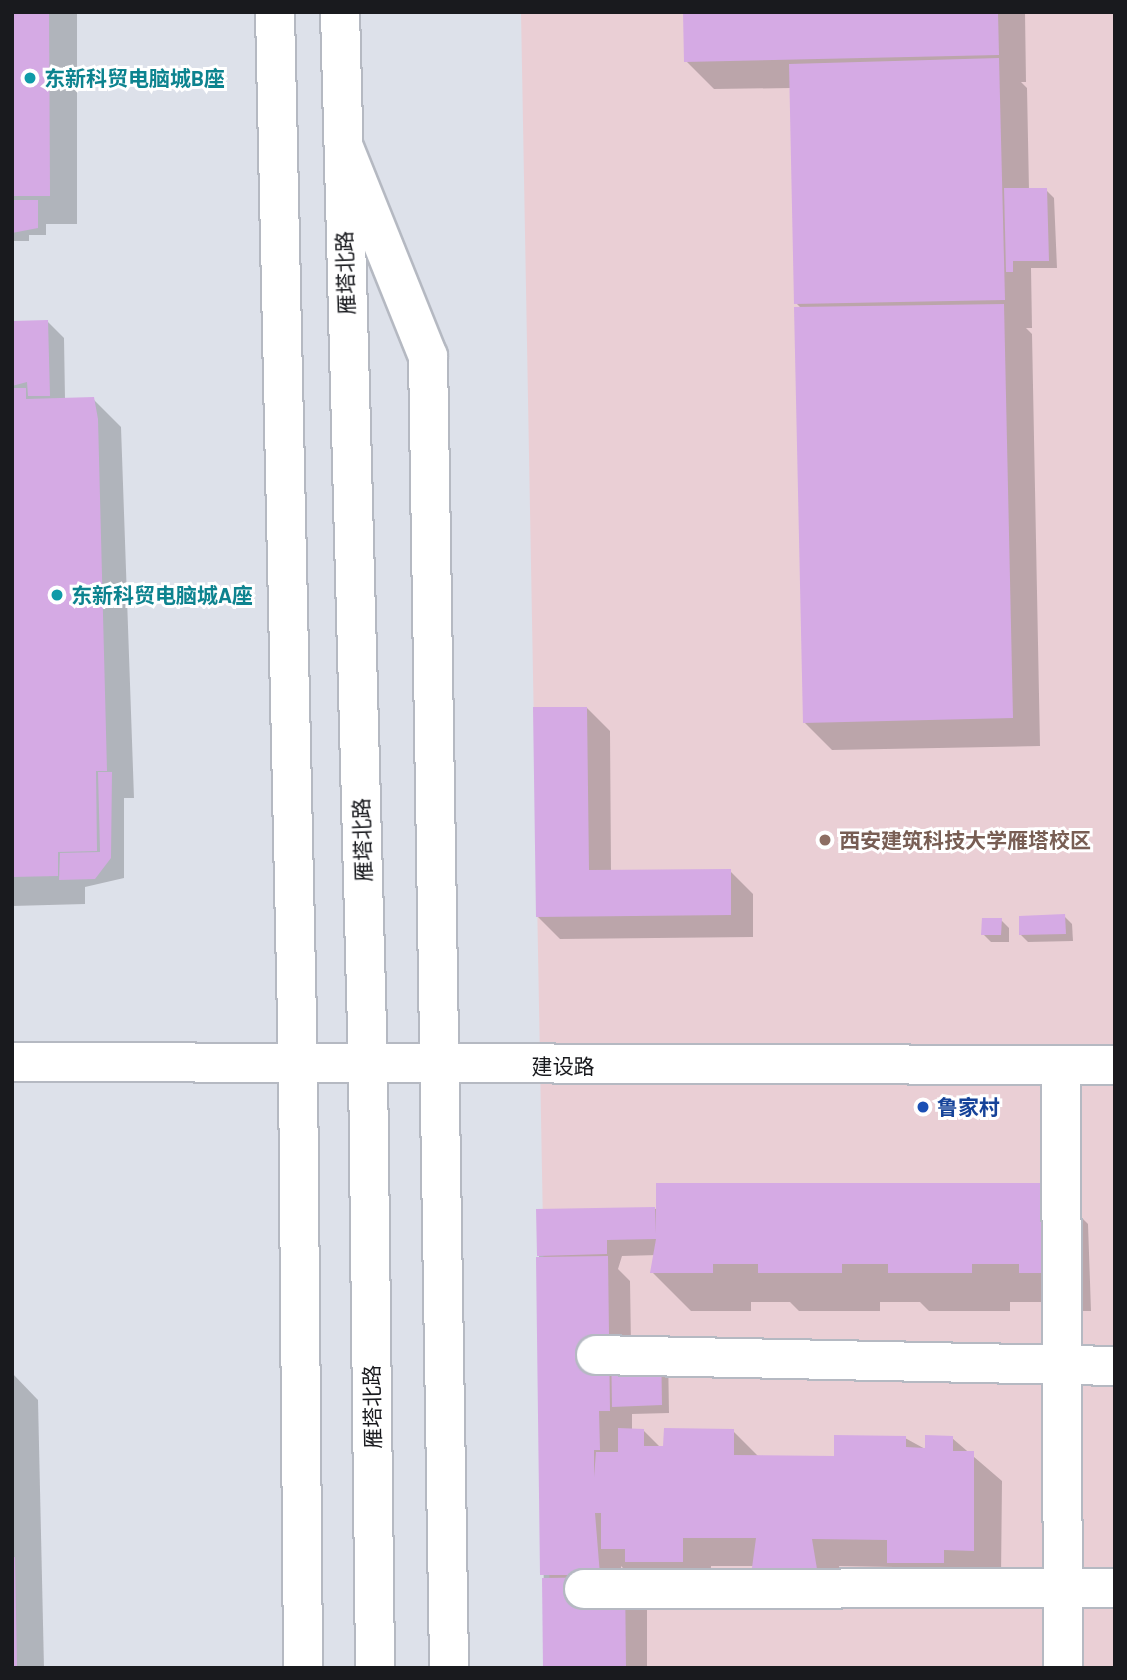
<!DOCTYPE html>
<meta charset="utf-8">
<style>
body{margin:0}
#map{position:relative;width:1127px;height:1680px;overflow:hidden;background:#dde1ea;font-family:Barlow,"Noto Sans SC",sans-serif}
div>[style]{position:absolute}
.education>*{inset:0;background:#eacfd5}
.shadow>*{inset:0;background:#0003}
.building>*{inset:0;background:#d5aae4}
.roads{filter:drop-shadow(2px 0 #b5b9c2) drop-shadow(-2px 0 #b5b9c2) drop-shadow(0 2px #b5b9c2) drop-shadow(0 -2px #b5b9c2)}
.minor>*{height:38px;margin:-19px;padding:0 19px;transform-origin:19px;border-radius:19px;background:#fff}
.tertiary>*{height:38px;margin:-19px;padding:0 19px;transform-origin:19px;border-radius:19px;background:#fff}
.secondary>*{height:38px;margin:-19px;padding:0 19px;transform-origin:19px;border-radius:19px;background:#fff}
.dots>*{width:19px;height:19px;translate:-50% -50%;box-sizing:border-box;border:4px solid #fff;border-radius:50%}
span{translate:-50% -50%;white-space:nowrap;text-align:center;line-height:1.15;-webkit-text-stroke:6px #fff;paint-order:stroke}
.culture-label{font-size:21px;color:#0d838f;font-weight:700}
.left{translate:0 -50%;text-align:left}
.street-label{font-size:21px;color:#191a1e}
.education-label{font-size:21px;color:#785e54;font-weight:700}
.transit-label{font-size:21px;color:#164399;font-weight:700}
.frame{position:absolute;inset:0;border:14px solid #191a1e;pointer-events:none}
</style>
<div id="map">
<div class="education">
<div style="clip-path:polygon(521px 12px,1115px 12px,1115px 1668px,551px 1668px)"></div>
</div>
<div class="shadow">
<div style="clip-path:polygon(12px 12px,77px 12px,77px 224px,46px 224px,46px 235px,29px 235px,29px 241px,12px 241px)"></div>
<div style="clip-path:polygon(685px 12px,1025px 12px,1026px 82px,1021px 82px,1027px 88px,1029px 190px,1046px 190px,1054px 198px,1057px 268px,1031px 268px,1032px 328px,1026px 328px,1032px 334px,1040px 746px,832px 750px,804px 722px,802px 309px,796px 303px,791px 88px,714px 89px,686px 61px)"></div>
<div style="clip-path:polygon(12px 322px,48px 322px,64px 338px,65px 399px,93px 399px,121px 427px,134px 798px,124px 798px,124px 878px,85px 887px,85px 904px,12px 906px)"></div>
<div style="clip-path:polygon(587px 708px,610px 731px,611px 872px,730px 871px,753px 894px,753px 937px,560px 939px,537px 916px)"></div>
<div style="clip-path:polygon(1064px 916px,1072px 924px,1073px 941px,1028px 942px,1020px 934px)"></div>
<div style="clip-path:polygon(1001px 920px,1009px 928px,1009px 942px,991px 942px,983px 934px)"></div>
<div style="clip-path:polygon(1049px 1185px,1088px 1224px,1091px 1311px,1060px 1311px,1051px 1302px,1010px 1302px,1010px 1311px,929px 1311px,920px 1302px,880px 1302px,880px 1311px,799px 1311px,790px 1302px,751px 1302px,751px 1311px,691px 1311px,652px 1272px,658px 1255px,622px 1256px,618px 1269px,630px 1281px,631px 1346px,668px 1353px,669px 1413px,632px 1414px,632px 1430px,644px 1431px,661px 1448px,733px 1431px,759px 1457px,836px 1458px,905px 1438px,927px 1450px,952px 1438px,1002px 1481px,1001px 1578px,916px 1590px,894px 1567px,839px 1566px,845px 1603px,754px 1566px,711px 1566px,710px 1589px,631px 1576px,621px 1566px,621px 1579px,647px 1602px,647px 1668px,545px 1668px,539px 1255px,654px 1209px)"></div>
<div style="clip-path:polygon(12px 1373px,38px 1400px,44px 1668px,12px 1668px)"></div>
</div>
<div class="building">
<div style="clip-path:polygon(12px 12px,49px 12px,50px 196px,12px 196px)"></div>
<div style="clip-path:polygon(683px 12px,998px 12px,999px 55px,684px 62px)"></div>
<div style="clip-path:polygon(999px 58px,1005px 300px,794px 304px,789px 64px)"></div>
<div style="clip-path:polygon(1004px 188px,1047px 188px,1049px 261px,1013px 261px,1013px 272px,1006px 272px)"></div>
<div style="clip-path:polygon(12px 200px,38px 200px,38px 228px,12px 233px)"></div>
<div style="clip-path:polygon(1004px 304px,1013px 718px,803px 723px,794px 307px)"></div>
<div style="clip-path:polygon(48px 320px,50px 396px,28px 396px,27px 382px,12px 386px,12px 321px)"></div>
<div style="clip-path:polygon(12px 388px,26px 388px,26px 399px,94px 397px,98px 419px,107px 771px,96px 771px,97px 851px,58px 852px,58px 876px,12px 877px)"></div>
<div style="clip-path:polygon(533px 707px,587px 707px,589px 870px,731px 869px,731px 915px,536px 917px)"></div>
<div style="clip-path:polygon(98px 772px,112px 772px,111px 858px,95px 879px,59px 880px,60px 853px,100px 852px)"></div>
<div style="clip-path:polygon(1065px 914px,1066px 934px,1019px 935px,1019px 916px)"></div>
<div style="clip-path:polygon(982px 918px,1002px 918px,1001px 935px,981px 935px)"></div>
<div style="clip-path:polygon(656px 1183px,1050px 1183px,1053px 1273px,1019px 1273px,1019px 1264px,972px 1264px,972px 1273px,888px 1273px,888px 1264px,842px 1264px,842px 1273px,758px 1273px,758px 1264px,713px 1264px,713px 1273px,650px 1273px,656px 1239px,607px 1240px,607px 1254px,537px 1256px,536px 1209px,655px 1207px,656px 1234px)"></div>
<div style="clip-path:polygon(608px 1256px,610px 1411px,599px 1411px,600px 1450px,594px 1450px,594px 1477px,596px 1452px,618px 1452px,618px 1428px,644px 1429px,644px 1446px,663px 1446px,664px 1428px,734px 1429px,734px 1455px,834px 1456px,834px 1435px,906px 1436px,906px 1447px,925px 1448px,925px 1435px,953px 1436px,953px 1451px,974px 1451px,974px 1551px,944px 1550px,944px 1563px,887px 1563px,887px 1540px,812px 1539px,818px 1575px,751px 1575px,756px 1538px,683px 1538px,683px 1562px,625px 1562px,625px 1549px,601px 1549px,601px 1513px,595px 1513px,600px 1575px,540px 1575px,536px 1257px)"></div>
<div style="clip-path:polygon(661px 1343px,662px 1405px,612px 1407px,611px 1345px)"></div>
<div style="clip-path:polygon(15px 1557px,17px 1668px,12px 1668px,12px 1558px)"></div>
<div style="clip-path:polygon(625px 1577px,626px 1667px,543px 1668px,542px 1578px)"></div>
</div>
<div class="roads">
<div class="minor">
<div style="left:345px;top:150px;width:222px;rotate:68.1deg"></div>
<div style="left:428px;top:356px;width:1312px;rotate:89.08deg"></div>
<div style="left:1061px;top:1065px;width:603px;rotate:89.81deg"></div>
<div style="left:596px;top:1355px;width:519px;rotate:1.21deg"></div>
<div style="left:584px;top:1589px;width:531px;rotate:-0.11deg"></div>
</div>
<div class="tertiary">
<div style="left:12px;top:1062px;width:1103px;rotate:0.16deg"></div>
</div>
<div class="secondary">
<div style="left:275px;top:12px;width:1054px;rotate:88.75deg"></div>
<div style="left:298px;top:1066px;width:602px;rotate:89.52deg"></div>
<div style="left:340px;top:12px;width:1054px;rotate:88.48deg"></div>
<div style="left:368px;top:1066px;width:602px;rotate:89.33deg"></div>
</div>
</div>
<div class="dots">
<div style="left:30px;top:78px;background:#0f9aa8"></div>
<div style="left:57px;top:595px;background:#0f9aa8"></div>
<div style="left:825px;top:840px;background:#8d6e63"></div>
<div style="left:923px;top:1107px;background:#1a4fb4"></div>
</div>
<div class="culture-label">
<span class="left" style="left:44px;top:78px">东新科贸电脑城B座</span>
<span class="left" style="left:71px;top:595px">东新科贸电脑城A座</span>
</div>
<div class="street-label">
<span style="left:345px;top:273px;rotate:-92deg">雁塔北路</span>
<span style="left:362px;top:840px;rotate:-92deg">雁塔北路</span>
<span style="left:563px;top:1066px">建设路</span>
<span style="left:372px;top:1407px;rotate:-91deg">雁塔北路</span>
</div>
<div class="education-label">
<span class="left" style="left:839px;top:840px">西安建筑科技大学雁塔校区</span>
</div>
<div class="transit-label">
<span class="left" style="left:937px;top:1107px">鲁家村</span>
</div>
<div class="frame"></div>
</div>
